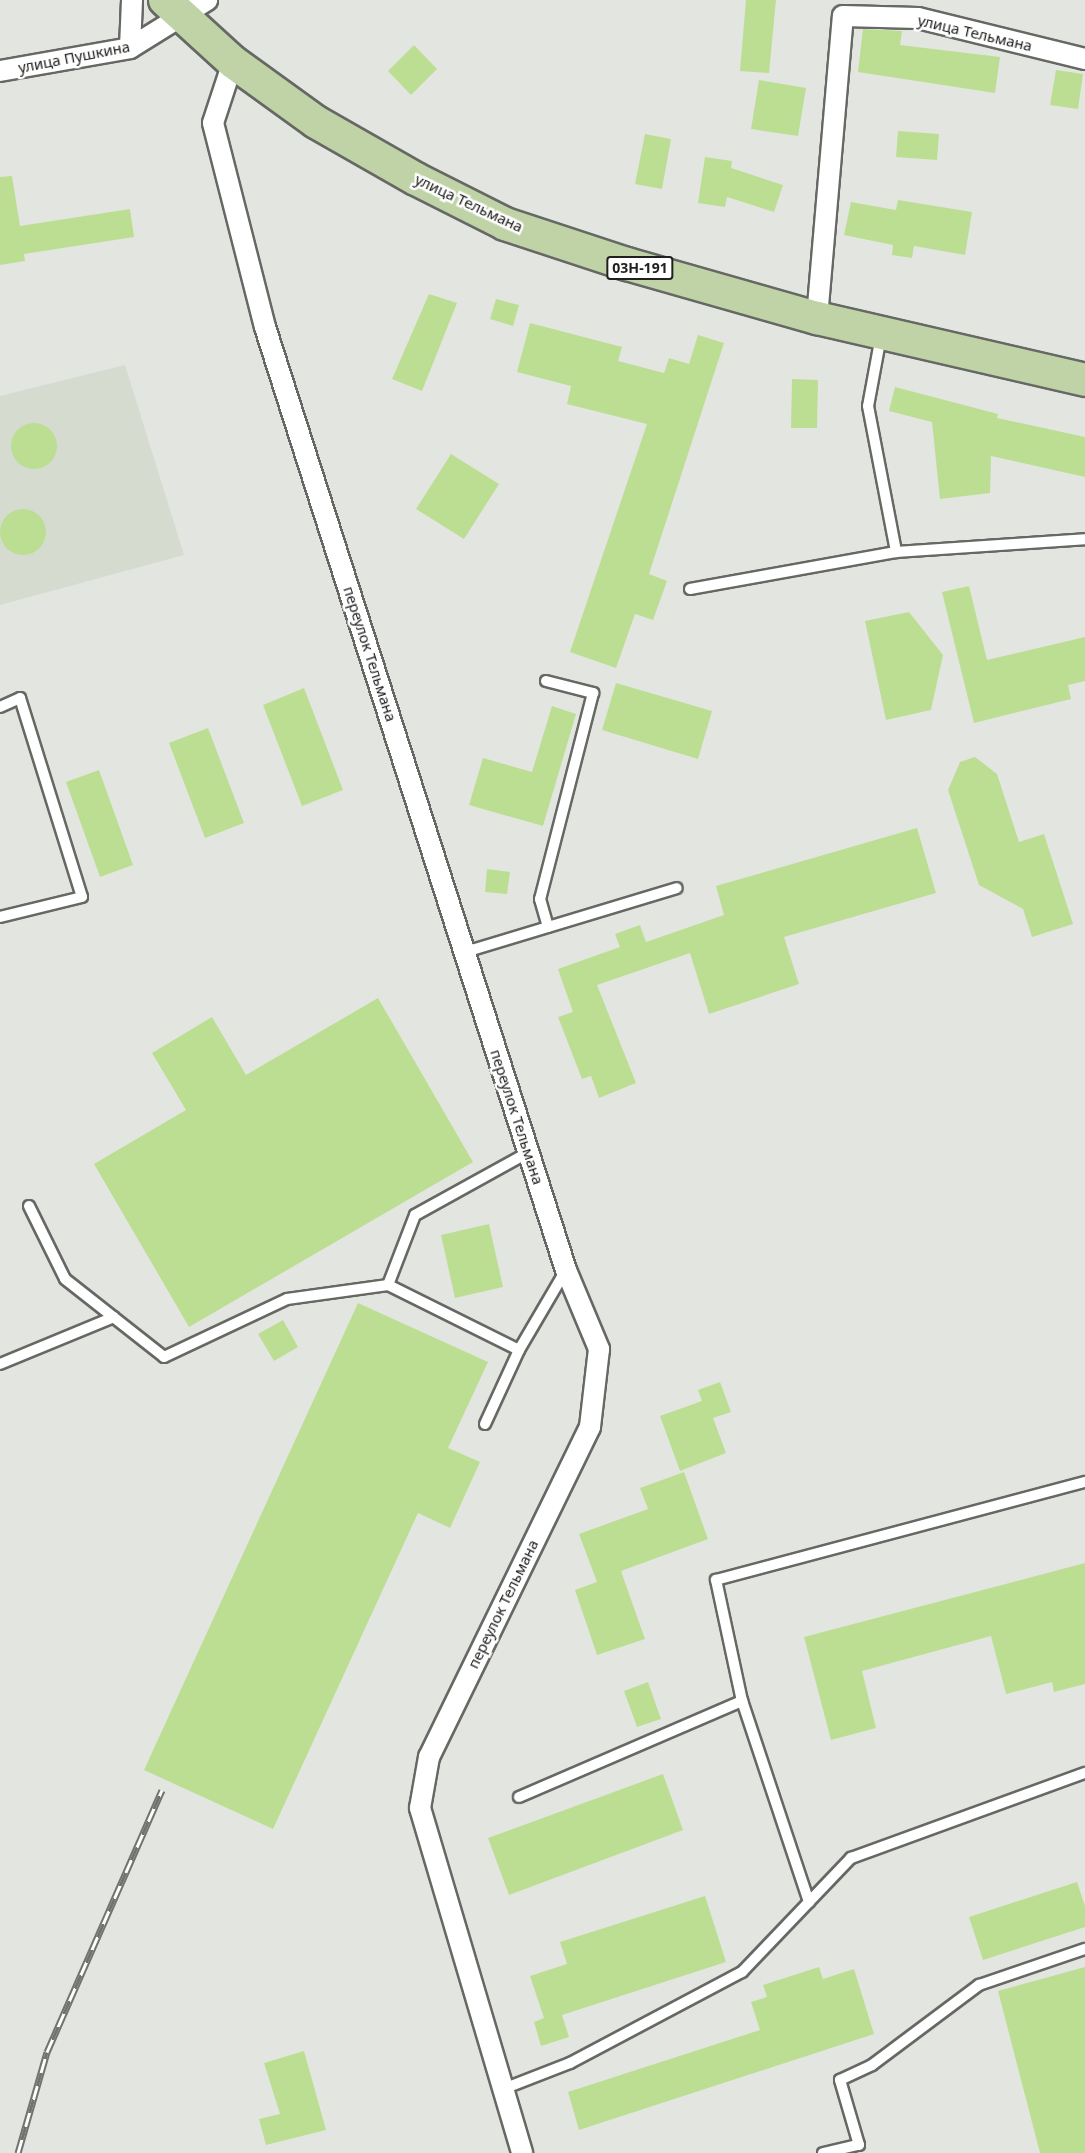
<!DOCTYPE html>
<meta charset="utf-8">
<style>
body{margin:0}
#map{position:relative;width:1085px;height:2153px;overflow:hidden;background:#e3e6e0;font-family:"Noto Sans",sans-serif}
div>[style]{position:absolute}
.built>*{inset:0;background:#d5dbcf}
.building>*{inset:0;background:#bbde93}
.round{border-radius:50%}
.roads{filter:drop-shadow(2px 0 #666864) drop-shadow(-2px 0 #666864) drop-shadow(0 2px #666864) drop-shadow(0 -2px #666864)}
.service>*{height:10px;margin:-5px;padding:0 5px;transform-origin:5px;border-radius:5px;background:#fff}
.minor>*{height:20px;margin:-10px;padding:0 10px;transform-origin:10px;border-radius:10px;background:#fff}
.primary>*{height:32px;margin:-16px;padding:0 16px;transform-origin:16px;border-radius:16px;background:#bfd3a7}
.rail>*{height:7px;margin-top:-3.5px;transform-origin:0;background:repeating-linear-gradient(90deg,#fff 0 14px,#717370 0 28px);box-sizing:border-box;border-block:2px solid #717370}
span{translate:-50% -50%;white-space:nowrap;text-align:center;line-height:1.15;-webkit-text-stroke:5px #fff;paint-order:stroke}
.shield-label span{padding:2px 4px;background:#fff;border:2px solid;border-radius:4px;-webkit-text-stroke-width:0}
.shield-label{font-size:14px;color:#20211f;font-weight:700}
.street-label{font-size:15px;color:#20211f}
</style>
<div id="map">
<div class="built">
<div style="clip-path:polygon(125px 365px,184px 555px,0 605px,0 396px)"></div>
</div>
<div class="building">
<div style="clip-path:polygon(746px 0,776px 0,769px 73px,740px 71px)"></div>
<div style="clip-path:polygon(863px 29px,902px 31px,900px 45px,1000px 57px,995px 93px,858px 72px)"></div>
<div style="clip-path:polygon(414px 45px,437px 69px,411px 95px,388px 71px)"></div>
<div style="clip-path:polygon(1056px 70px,1083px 74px,1078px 109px,1050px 105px)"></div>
<div style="clip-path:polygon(759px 80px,806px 88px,798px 136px,751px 129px)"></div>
<div style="clip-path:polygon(898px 131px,939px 134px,937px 160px,896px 157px)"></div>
<div style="clip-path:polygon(645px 134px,671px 139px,662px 189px,635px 184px)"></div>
<div style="clip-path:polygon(705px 157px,732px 161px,731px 168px,783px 185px,774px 212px,727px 197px,725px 207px,698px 203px)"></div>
<div style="clip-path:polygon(12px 176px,20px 226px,130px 209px,134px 237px,24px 254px,25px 261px,0 265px,0 177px)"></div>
<div style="clip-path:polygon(898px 200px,972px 212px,965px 255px,914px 246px,912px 258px,892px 255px,893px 245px,844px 235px,851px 202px,896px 210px)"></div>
<div style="clip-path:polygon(429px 294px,457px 303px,422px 391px,392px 379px)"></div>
<div style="clip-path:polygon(496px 299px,519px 305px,513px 326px,490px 319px)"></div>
<div style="clip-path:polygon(530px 323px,622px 347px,618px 361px,664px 373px,669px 358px,689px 364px,698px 335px,724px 343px,649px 574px,667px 581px,653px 620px,635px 614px,616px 668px,570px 652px,647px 424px,567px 404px,571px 386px,517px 372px)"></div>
<div style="clip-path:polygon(792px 379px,818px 380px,817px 428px,791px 428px)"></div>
<div style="clip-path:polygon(895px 387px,998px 414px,997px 418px,1085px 437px,1085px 477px,991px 456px,990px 493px,940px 499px,932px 422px,889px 411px)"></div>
<div class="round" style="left:11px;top:423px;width:46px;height:46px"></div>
<div style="clip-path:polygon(451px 454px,499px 484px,464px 539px,416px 509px)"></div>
<div class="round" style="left:0;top:509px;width:46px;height:46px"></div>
<div style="clip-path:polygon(969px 586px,987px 660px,1085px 637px,1085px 681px,1068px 685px,1071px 699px,974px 723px,942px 592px)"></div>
<div style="clip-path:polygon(909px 612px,943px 655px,931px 710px,886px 720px,865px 621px)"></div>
<div style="clip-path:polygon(616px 683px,712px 711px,698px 759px,602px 730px)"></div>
<div style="clip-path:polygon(304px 688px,343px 790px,302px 806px,263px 705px)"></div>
<div style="clip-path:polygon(552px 706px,576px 714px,543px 826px,469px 805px,483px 758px,532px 772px)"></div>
<div style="clip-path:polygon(208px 728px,244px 823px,205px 838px,169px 743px)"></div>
<div style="clip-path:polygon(975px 757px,997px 774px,1019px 842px,1044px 834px,1073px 924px,1032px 937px,1023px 909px,979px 885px,948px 790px,960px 762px)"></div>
<div style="clip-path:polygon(99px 770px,133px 865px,100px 877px,66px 782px)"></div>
<div style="clip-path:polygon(917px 828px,936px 893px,784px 937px,799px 984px,709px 1014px,690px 953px,597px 985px,636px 1083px,599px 1098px,591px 1076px,582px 1079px,558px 1017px,573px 1012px,558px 969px,620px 947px,615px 934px,640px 925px,646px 942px,724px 915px,716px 886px)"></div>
<div style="clip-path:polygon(487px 869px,510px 872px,507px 894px,485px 892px)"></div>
<div style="clip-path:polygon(378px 998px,473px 1162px,189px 1327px,94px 1164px,186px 1110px,152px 1053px,212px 1017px,246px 1075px)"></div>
<div style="clip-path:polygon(489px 1224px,503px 1287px,455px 1298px,441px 1235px)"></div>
<div style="clip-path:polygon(358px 1303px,488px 1362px,448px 1448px,480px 1462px,450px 1528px,418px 1513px,273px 1829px,144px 1770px)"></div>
<div style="clip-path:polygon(283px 1320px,298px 1347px,274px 1361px,258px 1334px)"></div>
<div style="clip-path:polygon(720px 1382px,731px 1412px,713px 1418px,726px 1453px,680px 1471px,660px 1416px,702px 1401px,698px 1390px)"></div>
<div style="clip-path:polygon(684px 1472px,708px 1539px,621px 1571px,645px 1639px,597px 1655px,575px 1590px,597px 1582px,579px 1534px,648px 1509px,640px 1488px)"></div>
<div style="clip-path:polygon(1085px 1563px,1085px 1684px,1054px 1692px,1052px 1682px,1006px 1694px,991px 1636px,862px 1671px,876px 1728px,831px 1740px,804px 1637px)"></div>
<div style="clip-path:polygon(648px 1682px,661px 1719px,637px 1727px,624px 1691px)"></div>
<div style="clip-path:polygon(663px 1774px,683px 1830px,509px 1895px,488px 1838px)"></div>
<div style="clip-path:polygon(1077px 1882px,1085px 1906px,1085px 1927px,983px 1960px,969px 1917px)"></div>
<div style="clip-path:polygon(705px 1896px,726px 1962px,562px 2015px,569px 2037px,541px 2046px,534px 2022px,544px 2018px,530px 1976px,567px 1964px,560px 1942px)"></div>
<div style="clip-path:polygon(819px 1967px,823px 1979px,854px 1969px,874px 2034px,579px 2130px,568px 2092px,760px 2030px,751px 2002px,767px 1997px,763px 1985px)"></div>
<div style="clip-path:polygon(1085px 1967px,1085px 2153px,1040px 2153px,998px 1991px)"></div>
<div style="clip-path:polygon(304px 2051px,326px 2130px,266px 2145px,259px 2119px,280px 2114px,264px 2063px)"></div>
</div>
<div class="roads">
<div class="service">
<div style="left:881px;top:336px;width:71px;rotate:100.5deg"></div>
<div style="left:868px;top:406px;width:149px;rotate:79.1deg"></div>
<div style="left:690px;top:589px;width:209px;rotate:-10.2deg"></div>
<div style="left:896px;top:552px;width:189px;rotate:-3.9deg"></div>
<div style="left:546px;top:681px;width:49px;rotate:14.3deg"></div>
<div style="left:593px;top:693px;width:213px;rotate:104.4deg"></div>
<div style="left:540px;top:899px;width:29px;rotate:74deg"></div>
<div style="left:0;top:707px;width:22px;rotate:-24deg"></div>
<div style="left:20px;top:698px;width:208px;rotate:72.7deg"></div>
<div style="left:82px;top:897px;width:84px;rotate:166.3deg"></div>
<div style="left:465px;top:952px;width:221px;rotate:-16.8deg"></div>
<div style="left:29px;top:1206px;width:81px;rotate:63.7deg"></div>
<div style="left:65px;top:1279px;width:126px;rotate:38.2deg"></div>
<div style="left:164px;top:1357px;width:136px;rotate:-25.2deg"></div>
<div style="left:287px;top:1299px;width:102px;rotate:-7.9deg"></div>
<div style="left:519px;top:1350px;width:146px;rotate:-153.6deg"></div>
<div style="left:388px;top:1285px;width:75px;rotate:-68.9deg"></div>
<div style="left:415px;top:1215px;width:130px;rotate:-28.9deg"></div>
<div style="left:0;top:1364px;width:123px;rotate:-22.4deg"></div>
<div style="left:485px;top:1424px;width:81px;rotate:-65.3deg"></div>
<div style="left:519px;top:1350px;width:93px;rotate:-59.6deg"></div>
<div style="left:519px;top:1797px;width:243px;rotate:-23.3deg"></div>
<div style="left:809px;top:1902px;width:212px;rotate:-108.4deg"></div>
<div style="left:742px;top:1701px;width:124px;rotate:-102.1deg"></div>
<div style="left:716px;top:1580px;width:382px;rotate:-14.9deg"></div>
<div style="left:503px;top:2089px;width:72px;rotate:-21.2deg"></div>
<div style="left:570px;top:2063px;width:195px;rotate:-27.9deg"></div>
<div style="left:742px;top:1972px;width:158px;rotate:-46.3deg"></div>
<div style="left:851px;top:1858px;width:249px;rotate:-20deg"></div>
<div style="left:823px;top:2153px;width:37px;rotate:-13deg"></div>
<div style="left:859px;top:2145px;width:68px;rotate:-106.3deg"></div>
<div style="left:840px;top:2080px;width:35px;rotate:-25deg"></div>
<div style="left:872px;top:2065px;width:134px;rotate:-36.8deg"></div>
<div style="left:979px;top:1985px;width:112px;rotate:-18.8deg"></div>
</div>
<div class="minor">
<div style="left:130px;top:48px;width:48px;rotate:-87.6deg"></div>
<div style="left:233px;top:62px;width:64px;rotate:108.2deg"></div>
<div style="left:213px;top:123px;width:211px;rotate:75.7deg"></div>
<div style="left:265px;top:327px;width:990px;rotate:72.3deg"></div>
<div style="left:566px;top:1270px;width:86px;rotate:67.3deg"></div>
<div style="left:599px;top:1349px;width:79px;rotate:96.6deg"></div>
<div style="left:590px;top:1427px;width:367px;rotate:116deg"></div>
<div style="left:429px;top:1757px;width:52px;rotate:100deg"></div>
<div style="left:420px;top:1808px;width:360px;rotate:73.5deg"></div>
<div style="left:0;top:71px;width:132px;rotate:-10deg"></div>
<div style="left:130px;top:48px;width:91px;rotate:-31.9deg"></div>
<div style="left:817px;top:318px;width:303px;rotate:-85.1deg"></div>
<div style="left:843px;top:16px;width:75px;rotate:1.5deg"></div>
<div style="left:918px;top:18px;width:172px;rotate:13.8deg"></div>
</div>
<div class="primary">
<div style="left:165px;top:0;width:92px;rotate:42.4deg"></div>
<div style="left:233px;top:62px;width:102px;rotate:35.9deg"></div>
<div style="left:316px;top:122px;width:115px;rotate:29.7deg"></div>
<div style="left:416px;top:179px;width:100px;rotate:26.8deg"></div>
<div style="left:505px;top:224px;width:128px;rotate:18.2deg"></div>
<div style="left:627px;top:264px;width:198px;rotate:15.9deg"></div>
<div style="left:817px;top:318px;width:275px;rotate:13deg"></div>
</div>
</div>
<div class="rail">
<div style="left:18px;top:2153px;width:105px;rotate:-74deg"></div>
<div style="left:47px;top:2052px;width:286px;rotate:-66.3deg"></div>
</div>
<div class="shield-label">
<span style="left:640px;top:268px">03Н-191</span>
</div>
<div class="street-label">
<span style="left:975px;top:33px;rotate:13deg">улица Тельмана</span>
<span style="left:74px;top:57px;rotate:-11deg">улица Пушкина</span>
<span style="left:469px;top:203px;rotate:25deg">улица Тельмана</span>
<span style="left:370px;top:654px;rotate:72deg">переулок Тельмана</span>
<span style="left:517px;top:1117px;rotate:72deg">переулок Тельмана</span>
<span style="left:503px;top:1604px;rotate:-64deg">переулок Тельмана</span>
</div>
</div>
